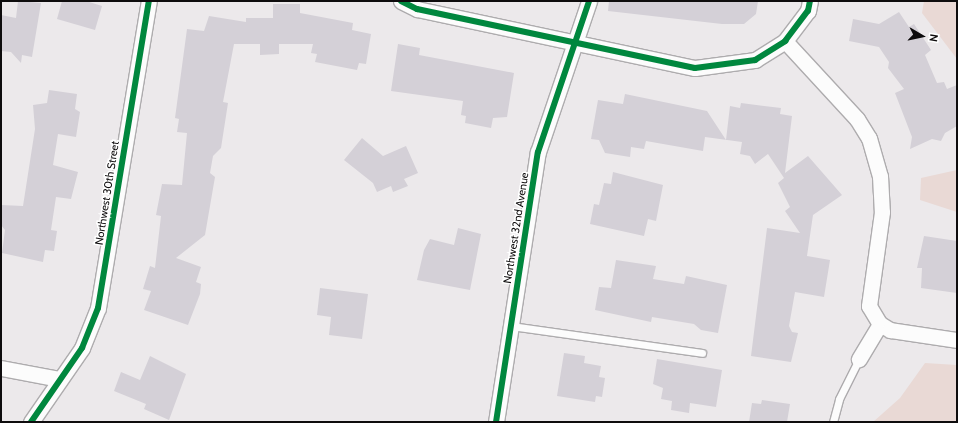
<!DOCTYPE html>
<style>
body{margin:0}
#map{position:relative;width:958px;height:423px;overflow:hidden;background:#ece9eb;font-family:Cabin,sans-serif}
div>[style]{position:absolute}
.green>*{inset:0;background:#e9d9d5}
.building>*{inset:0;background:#d4d0d7}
.roads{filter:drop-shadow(1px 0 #aeacae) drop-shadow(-1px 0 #aeacae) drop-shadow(0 1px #aeacae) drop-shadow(0 -1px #aeacae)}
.lane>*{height:7px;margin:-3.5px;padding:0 3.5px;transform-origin:3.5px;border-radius:3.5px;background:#fcfcfc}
.street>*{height:15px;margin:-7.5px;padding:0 7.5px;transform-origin:7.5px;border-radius:7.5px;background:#fcfcfc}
.cycleway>*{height:6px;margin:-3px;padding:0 3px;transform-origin:3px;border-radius:3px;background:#00873e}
span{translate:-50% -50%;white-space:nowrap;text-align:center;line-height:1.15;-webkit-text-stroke:3px #fff;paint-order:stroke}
.street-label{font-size:11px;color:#0e0c0d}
.frame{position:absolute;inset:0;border:2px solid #0e0c0d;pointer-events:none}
.north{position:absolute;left:902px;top:16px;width:40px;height:40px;-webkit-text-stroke:3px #fff;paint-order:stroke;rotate:99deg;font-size:11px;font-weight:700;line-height:16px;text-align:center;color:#0e0c0d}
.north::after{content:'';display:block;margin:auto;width:14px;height:18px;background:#0e0c0d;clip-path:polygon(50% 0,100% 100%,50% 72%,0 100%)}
</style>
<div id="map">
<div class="green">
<div style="clip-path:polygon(924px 1px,957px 1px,957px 59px,922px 13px)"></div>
<div style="clip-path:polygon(957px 170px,957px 212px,920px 200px,921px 178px)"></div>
<div style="clip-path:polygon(925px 363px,957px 365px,957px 422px,873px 422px,900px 398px)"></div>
</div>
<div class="building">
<div style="clip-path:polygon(18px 1px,41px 3px,32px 57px,22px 55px,21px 63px,11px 52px,1px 51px,1px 15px,16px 18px)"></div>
<div style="clip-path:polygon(62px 1px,86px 1px,102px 6px,95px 30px,57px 19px)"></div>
<div style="clip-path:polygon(609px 1px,758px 1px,756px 14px,744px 24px,722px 24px,608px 11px)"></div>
<div style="clip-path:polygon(273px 4px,300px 4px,300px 13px,353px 23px,352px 30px,371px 34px,366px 64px,359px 63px,357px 70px,315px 62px,317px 54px,311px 53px,313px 44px,279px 44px,279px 54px,260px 55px,260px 44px,234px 44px,223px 102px,228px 103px,221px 148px,213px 156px,210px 173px,215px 177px,205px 235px,176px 258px,201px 267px,196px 282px,201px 284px,200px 294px,188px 325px,144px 310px,151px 291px,143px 289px,150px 266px,155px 268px,161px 216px,156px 215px,162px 184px,182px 185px,187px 133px,177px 132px,179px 119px,175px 118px,187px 29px,204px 31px,209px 16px,246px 22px,246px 18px,273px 18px)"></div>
<div style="clip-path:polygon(899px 12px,909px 27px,914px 24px,931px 50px,925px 55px,937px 83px,944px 82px,947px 89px,957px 85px,957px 126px,945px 133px,941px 141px,932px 139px,910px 149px,912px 137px,895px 93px,904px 89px,888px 68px,889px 62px,879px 47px,849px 41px,853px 19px,879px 24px)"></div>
<div style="clip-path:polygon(398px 44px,420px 48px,419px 55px,514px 73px,507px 117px,493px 118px,491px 128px,465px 123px,466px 116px,461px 115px,463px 101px,391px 91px)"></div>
<div style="clip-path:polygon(49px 90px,77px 94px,75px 109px,80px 112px,76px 137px,58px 134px,53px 165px,78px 172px,71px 199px,56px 197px,51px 230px,57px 231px,54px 251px,45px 250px,43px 262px,2px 253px,5px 230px,1px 225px,1px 205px,23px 206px,35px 129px,33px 105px,47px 103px)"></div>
<div style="clip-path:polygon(625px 94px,707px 111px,726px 140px,730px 106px,740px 108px,741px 103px,781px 108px,780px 114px,792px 116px,785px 173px,808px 156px,842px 195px,813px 215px,807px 256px,830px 260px,824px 297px,795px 292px,789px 326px,792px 332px,798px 333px,791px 362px,751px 356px,767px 228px,800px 233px,785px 211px,790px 207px,778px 183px,784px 178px,768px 154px,755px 164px,750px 156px,740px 154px,742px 142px,705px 137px,703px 151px,646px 141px,644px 149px,631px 147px,630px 157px,605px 153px,599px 140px,591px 139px,598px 100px,623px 104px)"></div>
<div style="clip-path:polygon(362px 138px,383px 156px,406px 146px,418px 173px,404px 179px,408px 186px,393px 192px,391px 186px,377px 192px,373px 183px,344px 160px)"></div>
<div style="clip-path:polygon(613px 172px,663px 185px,656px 221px,648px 219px,644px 236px,590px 224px,594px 204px,599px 205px,604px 183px,611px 184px)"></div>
<div style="clip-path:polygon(458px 228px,481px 234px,470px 290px,417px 280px,424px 250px,430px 239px,454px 245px)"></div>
<div style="clip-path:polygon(924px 236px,957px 241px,957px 293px,921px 288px,922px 268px,917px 268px)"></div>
<div style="clip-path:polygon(616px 260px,656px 266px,653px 279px,684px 284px,686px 276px,727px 285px,718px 333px,701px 330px,694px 324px,652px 317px,651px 322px,595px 310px,599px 287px,611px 288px)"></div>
<div style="clip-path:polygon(320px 288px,368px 294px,362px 339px,329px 335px,331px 317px,317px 315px)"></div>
<div style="clip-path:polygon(564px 353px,585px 356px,584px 363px,601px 366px,599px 377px,605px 378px,602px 397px,596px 396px,595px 402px,557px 396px)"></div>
<div style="clip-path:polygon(150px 356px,186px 374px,169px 420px,144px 409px,146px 404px,114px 391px,121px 372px,140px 380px)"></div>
<div style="clip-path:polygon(657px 359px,722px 370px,716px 407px,690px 403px,689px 413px,671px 410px,672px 401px,661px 399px,663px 388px,653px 384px)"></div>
<div style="clip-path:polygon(762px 400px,790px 404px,787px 422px,749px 422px,752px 403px,761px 404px)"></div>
</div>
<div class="roads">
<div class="lane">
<div style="left:511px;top:326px;width:193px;rotate:8deg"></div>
<div style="left:833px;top:422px;width:24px;rotate:-75deg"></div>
<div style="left:839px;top:399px;width:45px;rotate:-63.4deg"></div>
</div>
<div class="street">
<div style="left:401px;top:1px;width:18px;rotate:27deg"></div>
<div style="left:417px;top:9px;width:284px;rotate:12deg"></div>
<div style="left:695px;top:68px;width:61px;rotate:-7.6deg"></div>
<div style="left:755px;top:60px;width:36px;rotate:-32deg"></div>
<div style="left:785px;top:41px;width:38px;rotate:-53deg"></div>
<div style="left:808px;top:11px;width:10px;rotate:-79deg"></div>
<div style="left:785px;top:41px;width:106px;rotate:47.3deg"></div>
<div style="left:857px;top:119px;width:22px;rotate:58deg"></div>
<div style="left:869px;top:138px;width:40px;rotate:74deg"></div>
<div style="left:880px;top:176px;width:36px;rotate:87deg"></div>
<div style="left:882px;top:212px;width:95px;rotate:97.9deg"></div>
<div style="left:869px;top:306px;width:21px;rotate:59deg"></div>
<div style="left:880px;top:324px;width:41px;rotate:121deg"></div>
<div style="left:880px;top:324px;width:12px;rotate:31deg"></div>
<div style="left:890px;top:330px;width:68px;rotate:8.5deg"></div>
<div style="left:1px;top:368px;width:60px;rotate:10.6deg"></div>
<div style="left:31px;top:422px;width:90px;rotate:-55.4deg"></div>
<div style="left:82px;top:348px;width:43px;rotate:-68.2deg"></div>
<div style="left:98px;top:308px;width:311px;rotate:-80.6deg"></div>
<div style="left:496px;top:422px;width:273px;rotate:-81.2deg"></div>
<div style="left:538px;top:152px;width:159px;rotate:-71.3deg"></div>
</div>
</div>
<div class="cycleway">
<div style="left:401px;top:1px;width:18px;rotate:27deg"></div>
<div style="left:417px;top:9px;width:284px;rotate:12deg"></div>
<div style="left:695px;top:68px;width:61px;rotate:-7.6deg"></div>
<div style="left:755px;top:60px;width:36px;rotate:-32deg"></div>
<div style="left:785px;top:41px;width:38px;rotate:-53deg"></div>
<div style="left:808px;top:11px;width:10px;rotate:-79deg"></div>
<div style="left:31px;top:422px;width:90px;rotate:-55.4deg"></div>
<div style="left:82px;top:348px;width:43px;rotate:-68.2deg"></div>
<div style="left:98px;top:308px;width:311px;rotate:-80.6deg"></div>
<div style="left:496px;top:422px;width:273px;rotate:-81.2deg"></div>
<div style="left:538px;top:152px;width:159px;rotate:-71.3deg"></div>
</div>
<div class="street-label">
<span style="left:107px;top:193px;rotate:-81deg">Northwest 30th Street</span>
<span style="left:516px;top:228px;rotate:-81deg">Northwest 32nd Avenue</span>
</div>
<div class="frame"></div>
<div class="north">N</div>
</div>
